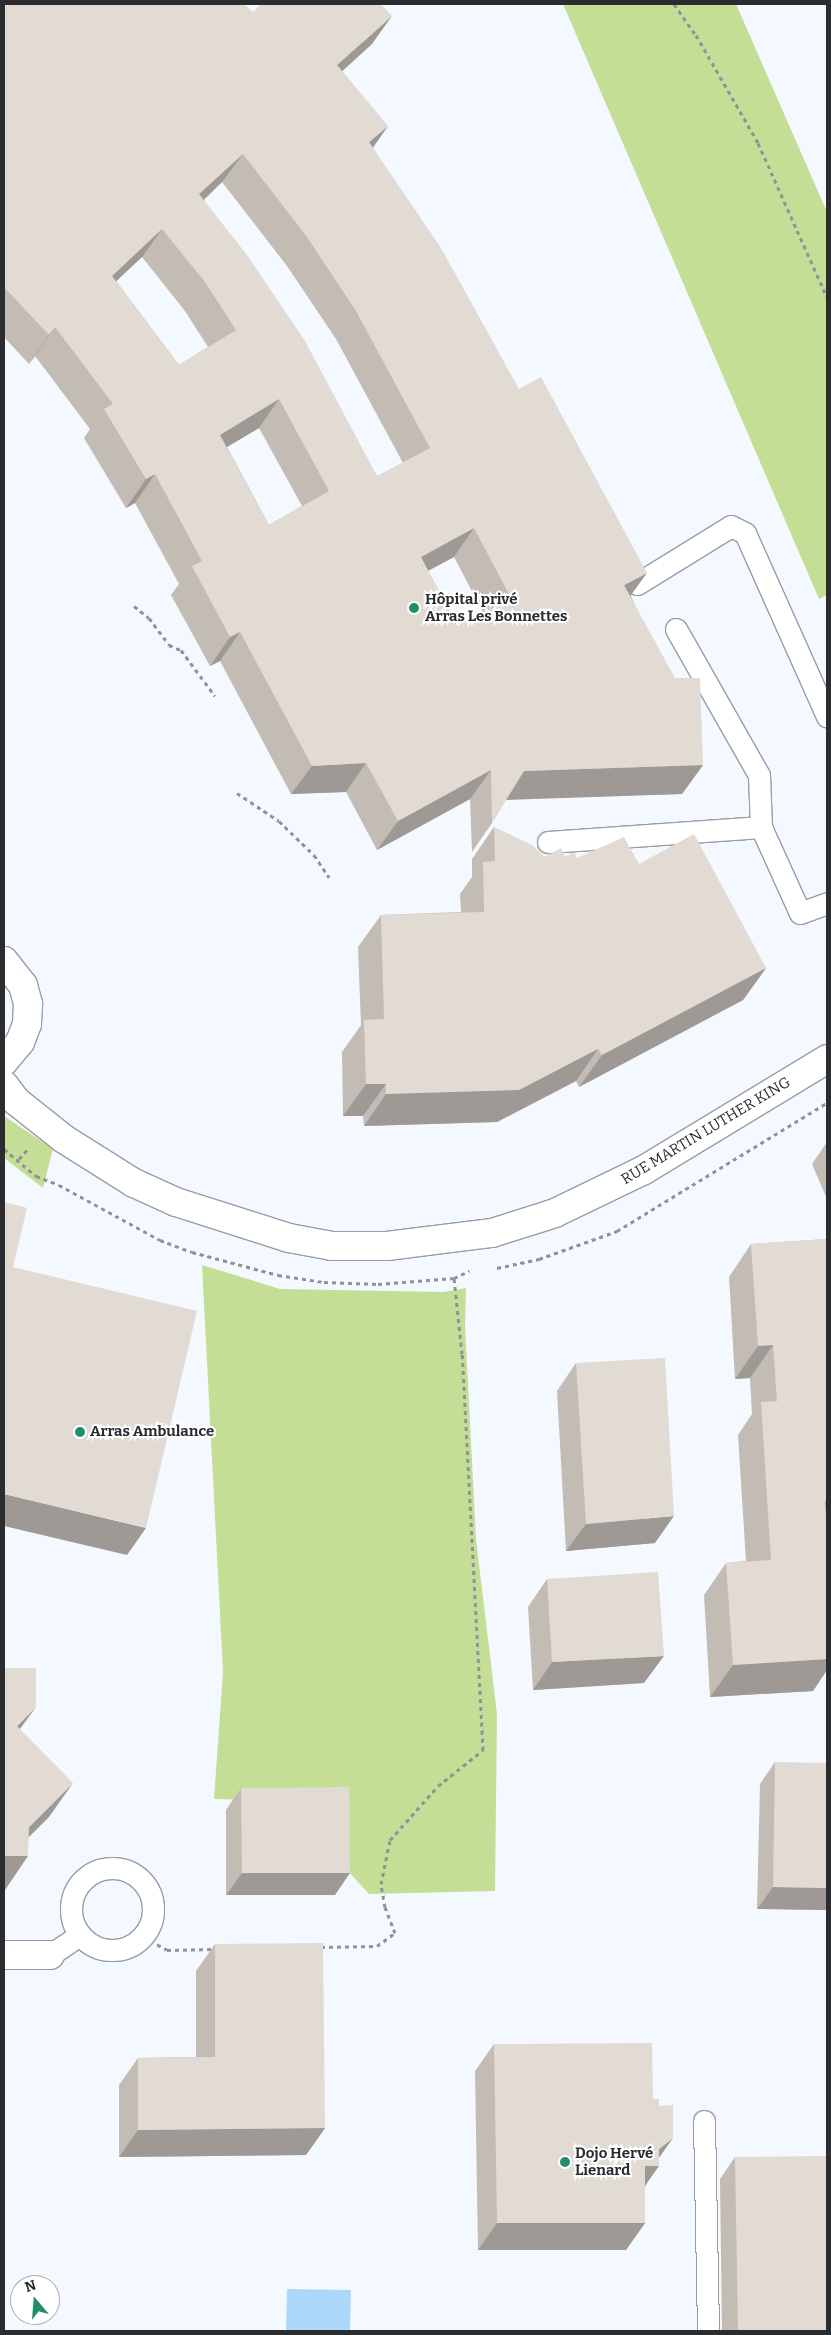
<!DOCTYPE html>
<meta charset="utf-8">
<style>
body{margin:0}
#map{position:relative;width:831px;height:2335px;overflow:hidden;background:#f4f8ff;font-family:Bitter,serif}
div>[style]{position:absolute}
.green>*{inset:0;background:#c4de96}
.water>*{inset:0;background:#abd8f8}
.path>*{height:3px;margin-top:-1.5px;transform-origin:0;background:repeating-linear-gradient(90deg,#8f9297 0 4px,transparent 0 8px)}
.roads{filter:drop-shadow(1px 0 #989da5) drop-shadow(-1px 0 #989da5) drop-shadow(0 1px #989da5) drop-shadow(0 -1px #989da5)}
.service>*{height:21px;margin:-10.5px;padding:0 10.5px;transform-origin:10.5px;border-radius:10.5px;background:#fff}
.service>.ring{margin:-10.5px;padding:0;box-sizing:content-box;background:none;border:21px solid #fff;border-radius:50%}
.minor>*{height:28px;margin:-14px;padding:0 14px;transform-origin:14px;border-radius:14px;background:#fff}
.wall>*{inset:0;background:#c2bcb5}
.shaded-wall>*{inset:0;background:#9e9994}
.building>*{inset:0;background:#e1dbd3}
.dots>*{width:14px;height:14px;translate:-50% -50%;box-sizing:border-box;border:2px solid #fff;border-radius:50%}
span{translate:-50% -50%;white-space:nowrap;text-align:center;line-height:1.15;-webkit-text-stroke:4px #fff;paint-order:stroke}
.poi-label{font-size:15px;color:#2a2c2f;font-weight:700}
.left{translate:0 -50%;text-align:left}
.street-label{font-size:15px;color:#2a2c2f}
.frame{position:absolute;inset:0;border:5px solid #2a2c2f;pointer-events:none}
.north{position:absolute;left:10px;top:2275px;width:50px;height:50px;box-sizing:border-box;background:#fff;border:1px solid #aaabac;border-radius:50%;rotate:342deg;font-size:14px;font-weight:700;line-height:20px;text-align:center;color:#2a2c2f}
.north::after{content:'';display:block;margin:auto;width:18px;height:22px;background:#218d6c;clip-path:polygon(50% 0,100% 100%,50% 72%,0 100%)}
</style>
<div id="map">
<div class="green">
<div style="clip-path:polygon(563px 4px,736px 4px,827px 212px,827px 595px,819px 599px)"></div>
<div style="clip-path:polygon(4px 1116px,53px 1149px,43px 1188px,4px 1158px)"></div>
<div style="clip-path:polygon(202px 1265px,280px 1289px,444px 1292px,466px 1288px,465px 1326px,476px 1539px,497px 1714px,495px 1891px,369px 1894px,348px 1871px,345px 1802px,214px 1799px,223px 1672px)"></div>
</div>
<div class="water">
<div style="clip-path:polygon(287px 2289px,351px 2290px,350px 2331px,286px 2331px)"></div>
</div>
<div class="path">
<div style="left:674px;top:4px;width:38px;rotate:55deg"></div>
<div style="left:696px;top:35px;width:125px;rotate:60.1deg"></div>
<div style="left:758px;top:143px;width:169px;rotate:65.9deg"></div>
<div style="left:134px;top:606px;width:19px;rotate:39deg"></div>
<div style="left:149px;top:618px;width:34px;rotate:53deg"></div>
<div style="left:169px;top:645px;width:13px;rotate:23deg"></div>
<div style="left:181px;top:650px;width:57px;rotate:53.5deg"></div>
<div style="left:237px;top:793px;width:50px;rotate:33.7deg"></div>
<div style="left:279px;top:821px;width:49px;rotate:44.2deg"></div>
<div style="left:314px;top:855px;width:27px;rotate:56deg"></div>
<div style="left:4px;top:1149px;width:42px;rotate:40.2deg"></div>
<div style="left:36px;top:1176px;width:25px;rotate:21deg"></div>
<div style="left:59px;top:1185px;width:115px;rotate:28.6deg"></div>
<div style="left:160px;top:1240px;width:34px;rotate:21deg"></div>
<div style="left:192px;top:1252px;width:89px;rotate:15deg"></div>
<div style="left:278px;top:1275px;width:47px;rotate:8.7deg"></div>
<div style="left:324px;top:1282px;width:54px;rotate:2.1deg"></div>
<div style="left:378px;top:1284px;width:76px;rotate:-4.5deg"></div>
<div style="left:454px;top:1278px;width:17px;rotate:-25deg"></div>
<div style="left:19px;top:1159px;width:12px;rotate:-48deg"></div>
<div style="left:497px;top:1268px;width:43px;rotate:-12.1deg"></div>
<div style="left:539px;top:1259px;width:83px;rotate:-19.7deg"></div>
<div style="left:617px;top:1231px;width:246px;rotate:-31.4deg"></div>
<div style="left:143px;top:1937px;width:27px;rotate:28deg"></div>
<div style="left:167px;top:1950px;width:47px;rotate:-1.2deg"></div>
<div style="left:321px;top:1947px;width:56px;rotate:-1deg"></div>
<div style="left:377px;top:1946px;width:22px;rotate:-36deg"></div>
<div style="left:395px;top:1933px;width:28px;rotate:-111deg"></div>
<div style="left:385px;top:1907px;width:23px;rotate:-100deg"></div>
<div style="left:381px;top:1884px;width:45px;rotate:-78.4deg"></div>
<div style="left:390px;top:1840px;width:72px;rotate:-48.4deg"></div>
<div style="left:438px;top:1786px;width:58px;rotate:-38.7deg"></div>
<div style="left:483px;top:1750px;width:397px;rotate:-93deg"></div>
<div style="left:462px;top:1354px;width:76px;rotate:-96deg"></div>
</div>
<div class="roads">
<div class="service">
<div style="left:637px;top:584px;width:110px;rotate:-31.7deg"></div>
<div style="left:731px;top:526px;width:16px;rotate:27deg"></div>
<div style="left:745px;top:533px;width:201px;rotate:65.9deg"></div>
<div style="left:676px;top:629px;width:168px;rotate:60.4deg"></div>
<div style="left:759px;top:775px;width:52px;rotate:87.8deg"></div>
<div style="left:548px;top:842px;width:214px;rotate:-4deg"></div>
<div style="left:761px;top:827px;width:94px;rotate:65.6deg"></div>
<div style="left:800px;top:913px;width:29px;rotate:-20deg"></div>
<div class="ring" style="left:71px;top:1868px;width:61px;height:61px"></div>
<div style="left:50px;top:1955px;width:36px;rotate:-34deg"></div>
<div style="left:704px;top:2121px;width:210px;rotate:88.9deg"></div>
</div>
<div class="minor">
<div style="left:4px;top:961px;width:31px;rotate:52deg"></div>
<div style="left:23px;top:985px;width:20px;rotate:75deg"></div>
<div style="left:28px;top:1004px;width:20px;rotate:93deg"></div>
<div style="left:27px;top:1024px;width:19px;rotate:111deg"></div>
<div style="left:20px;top:1042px;width:25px;rotate:130deg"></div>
<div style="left:4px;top:1085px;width:20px;rotate:53deg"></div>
<div style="left:16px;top:1101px;width:61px;rotate:38.4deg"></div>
<div style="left:64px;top:1139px;width:83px;rotate:32.2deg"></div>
<div style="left:134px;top:1183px;width:46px;rotate:24.3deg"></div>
<div style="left:176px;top:1202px;width:119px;rotate:17.7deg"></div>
<div style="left:289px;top:1238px;width:44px;rotate:10.5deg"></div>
<div style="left:332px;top:1246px;width:55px"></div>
<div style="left:387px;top:1246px;width:106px;rotate:-7.1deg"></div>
<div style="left:492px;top:1233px;width:66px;rotate:-17.6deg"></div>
<div style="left:555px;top:1213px;width:99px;rotate:-25.8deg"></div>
<div style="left:644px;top:1170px;width:214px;rotate:-31.2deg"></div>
<div style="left:4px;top:1955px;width:46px"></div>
</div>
</div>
<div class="wall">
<div style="clip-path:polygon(evenodd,4px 4px,253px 12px,372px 44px,342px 71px,373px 148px,631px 596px,703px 765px,682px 794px,506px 799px,492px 823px,472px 852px,470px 799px,377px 850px,346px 792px,291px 794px,220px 661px,210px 666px,171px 595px,179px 584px,135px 503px,126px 508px,84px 438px,90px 429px,35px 356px,29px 364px,4px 337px,4px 4px,222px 182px,287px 266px,336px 339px,403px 463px,377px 476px,204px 200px,222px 182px,4px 4px,142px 257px,185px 311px,208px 347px,179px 365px,116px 281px,142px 257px,4px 4px,259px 428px,302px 506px,269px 525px,227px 447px,259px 428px,4px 4px,454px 557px,483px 612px,458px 626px,428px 571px,454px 557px)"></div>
<div style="clip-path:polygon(494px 827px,545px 857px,565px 857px,639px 864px,766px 968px,743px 1000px,579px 1087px,576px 1081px,497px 1122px,364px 1126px,363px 1116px,343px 1116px,342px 1052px,361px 1025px,358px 947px,381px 915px,461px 912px,460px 894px,472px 877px,472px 859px)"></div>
<div style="clip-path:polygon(827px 1142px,827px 1199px,812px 1164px)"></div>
<div style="clip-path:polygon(827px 1239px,827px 1670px,813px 1691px,710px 1697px,704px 1595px,726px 1563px,746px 1561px,738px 1435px,752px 1414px,750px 1378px,735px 1379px,729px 1277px,751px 1244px)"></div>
<div style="clip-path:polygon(576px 1363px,655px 1543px,566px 1551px,557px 1391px)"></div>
<div style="clip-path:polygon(547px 1579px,644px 1683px,533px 1690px,528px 1607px)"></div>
<div style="clip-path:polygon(775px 1762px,827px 1910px,757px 1909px,760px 1784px)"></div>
<div style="clip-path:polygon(241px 1788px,335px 1895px,226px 1895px,226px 1810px)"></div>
<div style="clip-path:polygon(215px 1944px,325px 2128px,306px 2155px,119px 2157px,119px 2085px,138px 2058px,196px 2057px,196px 1971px)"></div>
<div style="clip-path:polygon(494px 2044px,653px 2099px,659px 2158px,645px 2187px,645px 2223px,626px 2250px,478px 2250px,475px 2071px)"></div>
<div style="clip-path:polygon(735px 2157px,827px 2331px,722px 2331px,720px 2179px)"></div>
</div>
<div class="shaded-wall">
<div style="clip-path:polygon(392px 16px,372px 44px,317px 94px,337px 65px)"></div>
<div style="clip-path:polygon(388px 126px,368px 155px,369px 142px)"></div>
<div style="clip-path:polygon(243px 154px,222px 182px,179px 223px,199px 194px)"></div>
<div style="clip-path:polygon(162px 229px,142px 257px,92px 304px,112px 276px)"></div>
<div style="clip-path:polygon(55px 327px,35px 356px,29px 364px,49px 335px)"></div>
<div style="clip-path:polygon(279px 399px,259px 428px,200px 463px,220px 435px)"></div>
<div style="clip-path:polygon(155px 474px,135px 503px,126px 508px,146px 479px)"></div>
<div style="clip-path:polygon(474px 528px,454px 557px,401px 585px,421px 557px)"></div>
<div style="clip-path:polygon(647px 573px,626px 602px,624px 585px)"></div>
<div style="clip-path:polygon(240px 632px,220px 661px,210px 666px,230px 637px)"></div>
<div style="clip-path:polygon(366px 763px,346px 792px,291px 794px,312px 766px)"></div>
<div style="clip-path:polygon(703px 765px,682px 794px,504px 800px,524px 771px)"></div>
<div style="clip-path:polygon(491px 770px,470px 799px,377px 850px,398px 821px)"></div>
<div style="clip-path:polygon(766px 968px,743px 1000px,579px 1087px,602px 1055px)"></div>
<div style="clip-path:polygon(598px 1049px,576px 1081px,497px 1122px,364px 1126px,386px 1094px)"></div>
<div style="clip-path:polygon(366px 1084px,386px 1084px,363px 1116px,343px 1116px)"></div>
<div style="clip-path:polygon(773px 1345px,750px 1378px,735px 1379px,758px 1346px)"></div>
<div style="clip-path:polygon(4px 1494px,146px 1528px,127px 1555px,4px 1526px)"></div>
<div style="clip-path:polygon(825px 1501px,827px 1501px,827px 1532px)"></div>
<div style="clip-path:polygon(674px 1516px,655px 1543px,566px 1551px,586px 1524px)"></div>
<div style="clip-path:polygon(664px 1656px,644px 1683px,533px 1690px,552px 1662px)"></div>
<div style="clip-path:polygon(827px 1659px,827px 1670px,813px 1691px,710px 1697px,733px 1665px)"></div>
<div style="clip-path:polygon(36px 1707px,12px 1740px,17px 1726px)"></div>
<div style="clip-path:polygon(73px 1783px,49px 1817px,10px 1856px,28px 1856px,5px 1890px,4px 1890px,4px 1856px,29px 1827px)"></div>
<div style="clip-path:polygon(242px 1873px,350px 1873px,335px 1895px,226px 1895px)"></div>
<div style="clip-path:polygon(773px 1887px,827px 1888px,827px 1910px,757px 1909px)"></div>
<div style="clip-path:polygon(325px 2128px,306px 2155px,119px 2157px,138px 2130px)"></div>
<div style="clip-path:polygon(673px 2138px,654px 2165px,659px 2166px,640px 2193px,645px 2166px,659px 2149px)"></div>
<div style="clip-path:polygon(497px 2223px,645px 2223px,626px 2250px,478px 2250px)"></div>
</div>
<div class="building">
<div style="clip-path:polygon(evenodd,4px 4px,244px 4px,253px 12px,261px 4px,381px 4px,392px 16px,337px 65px,388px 126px,369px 142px,441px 248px,519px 389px,541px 377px,647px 573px,624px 585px,675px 678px,700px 678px,703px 765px,524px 771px,492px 823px,491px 770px,398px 821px,366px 763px,312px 766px,240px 632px,230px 637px,192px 566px,202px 561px,155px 474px,146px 479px,104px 409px,113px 404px,55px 327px,49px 335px,4px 287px,4px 4px,243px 154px,307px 237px,356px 311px,430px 448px,377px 476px,305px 341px,247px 255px,199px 194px,243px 154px,4px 4px,162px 229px,205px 282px,236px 330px,179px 365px,112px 276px,162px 229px,4px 4px,279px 399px,329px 491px,269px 525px,220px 435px,279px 399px,4px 4px,474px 528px,511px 598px,458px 626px,421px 557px,474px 528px)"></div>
<div style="clip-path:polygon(494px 827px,532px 845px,545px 857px,561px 848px,565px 857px,574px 852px,577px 858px,624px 837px,639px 864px,694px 834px,766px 968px,602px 1055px,598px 1049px,519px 1090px,386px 1094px,386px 1084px,366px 1084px,364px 1020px,384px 1019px,381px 915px,484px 912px,483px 862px,495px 861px)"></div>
<div style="clip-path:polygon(4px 1202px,27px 1208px,13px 1267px,197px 1311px,146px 1528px,4px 1494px)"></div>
<div style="clip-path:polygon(827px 1239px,827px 1501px,825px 1501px,827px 1535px,827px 1659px,733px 1665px,726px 1563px,771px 1560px,761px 1402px,777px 1401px,773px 1345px,758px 1346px,751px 1244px)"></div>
<div style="clip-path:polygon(665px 1358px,674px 1516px,586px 1524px,576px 1363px)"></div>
<div style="clip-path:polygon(658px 1572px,664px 1656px,552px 1662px,547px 1579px)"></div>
<div style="clip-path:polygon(4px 1668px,36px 1668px,36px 1707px,17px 1726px,73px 1783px,29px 1827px,28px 1856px,4px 1856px)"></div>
<div style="clip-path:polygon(775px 1762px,827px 1763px,827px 1888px,773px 1887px)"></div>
<div style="clip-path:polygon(349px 1787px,350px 1873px,242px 1873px,241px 1788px)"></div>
<div style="clip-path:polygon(323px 1943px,325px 2128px,138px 2130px,138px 2058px,215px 2057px,215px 1944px)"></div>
<div style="clip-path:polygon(652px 2043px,653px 2099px,659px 2099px,659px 2106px,673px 2105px,673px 2138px,659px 2149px,659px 2166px,645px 2166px,645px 2223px,497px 2223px,494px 2044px)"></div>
<div style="clip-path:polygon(827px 2156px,827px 2331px,738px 2331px,735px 2157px)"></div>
</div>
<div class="dots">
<div style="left:414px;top:608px;background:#218d6c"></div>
<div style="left:80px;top:1432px;background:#218d6c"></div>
<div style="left:565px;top:2162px;background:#218d6c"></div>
</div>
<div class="poi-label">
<span class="left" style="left:425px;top:608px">Hôpital privé<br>Arras Les Bonnettes</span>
<span class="left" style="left:90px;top:1432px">Arras Ambulance</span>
<span class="left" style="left:575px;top:2162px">Dojo Hervé<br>Lienard</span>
</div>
<div class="street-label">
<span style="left:706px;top:1131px;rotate:-31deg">RUE MARTIN LUTHER KING</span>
</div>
<div class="frame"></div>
<div class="north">N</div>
</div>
